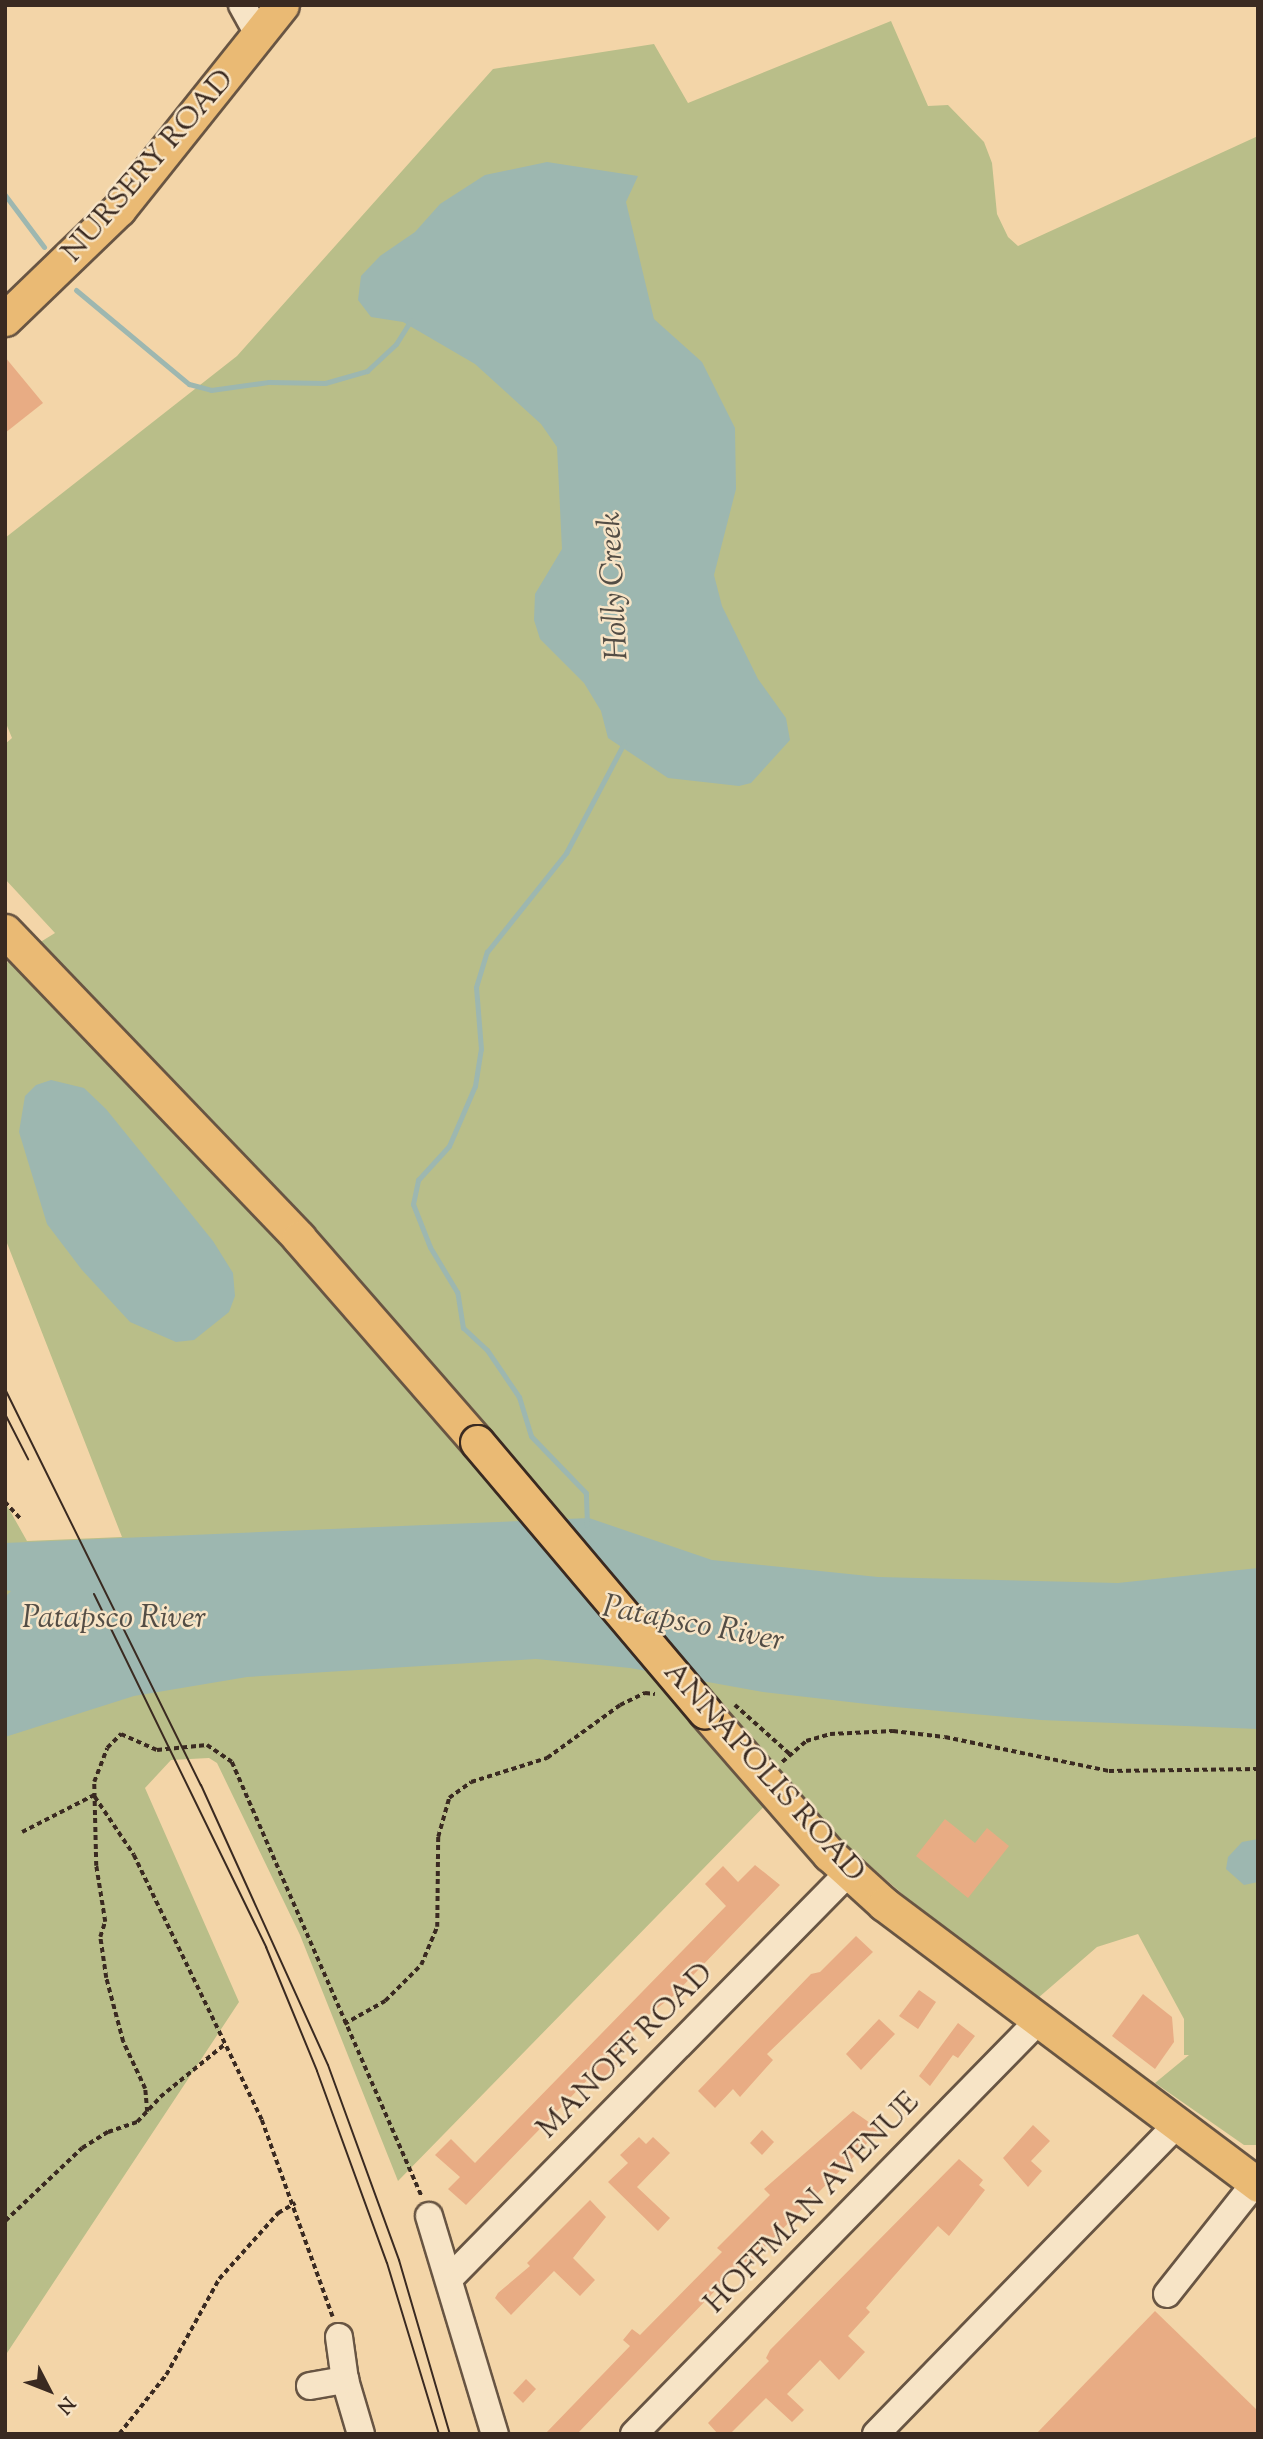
<!DOCTYPE html>
<style>
body{margin:0}
#map{position:relative;width:1263px;height:2439px;overflow:hidden;background:#f3d5a8;font-family:"Sorts Mill Goudy",serif}
div>[style]{position:absolute}
.green>*{inset:0;background:#b9be89}
.water>*{inset:0;background:#9db7b0}
.stream>*{height:5px;margin:-2.5px;padding:0 2.5px;transform-origin:2.5px;border-radius:2.5px;background:#9db7b0}
.building>*{inset:0;background:#e8ac84}
.path>*{height:3.5px;margin-top:-1.75px;transform-origin:0;background:repeating-linear-gradient(90deg,#3a2a21 0 5px,transparent 0 8.5px)}
.roads{filter:drop-shadow(2px 0 #685543) drop-shadow(-2px 0 #685543) drop-shadow(0 2px #685543) drop-shadow(0 -2px #685543)}
.minor>*{height:26px;margin:-13px;padding:0 13px;transform-origin:13px;border-radius:13px;background:#f7e4c6}
.major>*{height:33px;margin:-16.5px;padding:0 16.5px;transform-origin:16.5px;border-radius:16.5px;background:#eaba74}
.tram>*{height:2px;margin:-1px;padding:0 1px;transform-origin:1px;border-radius:1px;background:#3a2a21}
.bridges{filter:drop-shadow(2px 0 #3a2a21) drop-shadow(-2px 0 #3a2a21) drop-shadow(0 2px #3a2a21) drop-shadow(0 -2px #3a2a21)}
.major-bridge>*{height:33px;margin:-16.5px;padding:0 16.5px;transform-origin:16.5px;border-radius:16.5px;background:#eaba74}
span{translate:-50% -50%;white-space:nowrap;text-align:center;line-height:1.15;-webkit-text-stroke:5px #f7e4c6;paint-order:stroke}
.street-label{font-size:30px;color:#3a2a21}
.water-label{font-size:32px;color:#534d45;font-style:italic}
.frame{position:absolute;inset:0;border:7px solid #3a2a21;pointer-events:none}
.north{position:absolute;left:14px;top:2355px;width:70px;height:70px;-webkit-text-stroke:5px #f7e4c6;paint-order:stroke;rotate:132deg;font-size:19px;font-weight:700;line-height:28px;text-align:center;color:#3a2a21}
.north::after{content:'';display:block;margin:auto;width:24px;height:32px;background:#3a2a21;clip-path:polygon(50% 0,100% 100%,50% 72%,0 100%)}
</style>
<div id="map">
<div class="green">
<div style="clip-path:polygon(891px 21px,928px 106px,948px 105px,984px 142px,992px 163px,997px 214px,1008px 237px,1018px 246px,1258px 136px,1258px 2145px,1244px 2145px,1155px 2083px,1189px 2055px,1184px 2055px,1184px 2019px,1138px 1934px,1097px 1947px,1038px 1998px,908px 1899px,833px 1833px,789px 1781px,398px 2181px,300px 1935px,217px 1763px,209px 1758px,171px 1760px,145px 1788px,239px 2002px,5px 2356px,5px 1502px,27px 1541px,122px 1537px,5px 1238px,5px 964px,55px 933px,5px 879px,5px 744px,12px 738px,5px 721px,5px 538px,237px 356px,493px 69px,654px 44px,688px 103px)"></div>
</div>
<div class="water">
<div style="clip-path:polygon(547px 162px,638px 176px,626px 202px,654px 319px,702px 362px,735px 428px,736px 489px,714px 575px,722px 606px,758px 679px,786px 718px,790px 740px,751px 783px,739px 786px,668px 778px,608px 738px,601px 711px,584px 683px,540px 639px,534px 620px,535px 594px,562px 549px,557px 447px,541px 424px,475px 364px,403px 322px,371px 317px,358px 300px,361px 276px,380px 256px,415px 232px,440px 204px,485px 175px)"></div>
<div style="clip-path:polygon(51px 1080px,84px 1088px,106px 1109px,213px 1241px,233px 1273px,235px 1296px,229px 1312px,194px 1340px,176px 1342px,130px 1322px,82px 1270px,47px 1224px,19px 1132px,25px 1096px,36px 1085px)"></div>
<div style="clip-path:polygon(589px 1518px,712px 1560px,878px 1577px,1118px 1583px,1258px 1568px,1258px 1729px,1041px 1720px,884px 1706px,763px 1692px,630px 1668px,536px 1659px,247px 1677px,134px 1696px,5px 1737px,5px 1597px,11px 1591px,5px 1590px,5px 1543px)"></div>
<div style="clip-path:polygon(1258px 1839px,1258px 1882px,1244px 1885px,1226px 1869px,1228px 1857px,1242px 1842px)"></div>
</div>
<div class="stream">
<div style="left:5px;top:195px;width:65px;rotate:53.1deg"></div>
<div style="left:76px;top:290px;width:147px;rotate:39.8deg"></div>
<div style="left:189px;top:384px;width:23px;rotate:15deg"></div>
<div style="left:211px;top:390px;width:59px;rotate:-7.9deg"></div>
<div style="left:269px;top:382px;width:56px;rotate:1deg"></div>
<div style="left:325px;top:383px;width:44px;rotate:-15.9deg"></div>
<div style="left:367px;top:371px;width:40px;rotate:-43deg"></div>
<div style="left:396px;top:344px;width:28px;rotate:-58deg"></div>
<div style="left:587px;top:1525px;width:32px;rotate:-92deg"></div>
<div style="left:586px;top:1493px;width:79px;rotate:-134deg"></div>
<div style="left:531px;top:1436px;width:41px;rotate:-107.1deg"></div>
<div style="left:519px;top:1397px;width:57px;rotate:-124.2deg"></div>
<div style="left:487px;top:1350px;width:33px;rotate:-137deg"></div>
<div style="left:463px;top:1328px;width:36px;rotate:-99deg"></div>
<div style="left:457px;top:1292px;width:52px;rotate:-121deg"></div>
<div style="left:430px;top:1247px;width:46px;rotate:-111.6deg"></div>
<div style="left:413px;top:1204px;width:25px;rotate:-78deg"></div>
<div style="left:418px;top:1180px;width:46px;rotate:-47.6deg"></div>
<div style="left:449px;top:1146px;width:65px;rotate:-66.6deg"></div>
<div style="left:475px;top:1086px;width:37px;rotate:-81deg"></div>
<div style="left:481px;top:1049px;width:62px;rotate:-94.6deg"></div>
<div style="left:476px;top:987px;width:37px;rotate:-73deg"></div>
<div style="left:487px;top:952px;width:127px;rotate:-51.4deg"></div>
<div style="left:566px;top:853px;width:124px;rotate:-62.2deg"></div>
</div>
<div class="building">
<div style="clip-path:polygon(5px 357px,43px 403px,5px 433px)"></div>
<div style="clip-path:polygon(945px 1819px,975px 1843px,987px 1828px,1009px 1846px,968px 1898px,916px 1856px)"></div>
<div style="clip-path:polygon(755px 1865px,780px 1885px,673px 1996px,646px 2017px,615px 2053px,622px 2059px,603px 2078px,596px 2071px,466px 2205px,448px 2189px,460px 2177px,435px 2155px,451px 2139px,475px 2163px,726px 1906px,705px 1884px,723px 1866px,738px 1882px)"></div>
<div style="clip-path:polygon(856px 1936px,873px 1952px,767px 2054px,773px 2060px,740px 2097px,733px 2089px,715px 2108px,698px 2091px,811px 1974px,820px 1972px)"></div>
<div style="clip-path:polygon(919px 1990px,936px 2002px,918px 2029px,899px 2016px)"></div>
<div style="clip-path:polygon(1143px 1994px,1172px 2017px,1174px 2042px,1155px 2069px,1112px 2036px)"></div>
<div style="clip-path:polygon(879px 2019px,895px 2034px,861px 2070px,846px 2054px)"></div>
<div style="clip-path:polygon(958px 2023px,975px 2036px,958px 2058px,953px 2055px,930px 2086px,919px 2076px)"></div>
<div style="clip-path:polygon(853px 2111px,880px 2130px,741px 2271px,737px 2268px,577px 2434px,545px 2434px,630px 2346px,623px 2340px,632px 2329px,640px 2335px,722px 2252px,717px 2248px,770px 2195px,764px 2189px)"></div>
<div style="clip-path:polygon(1033px 2125px,1050px 2141px,1031px 2161px,1042px 2171px,1028px 2187px,1003px 2158px)"></div>
<div style="clip-path:polygon(762px 2130px,774px 2142px,762px 2155px,750px 2143px)"></div>
<div style="clip-path:polygon(639px 2137px,646px 2144px,653px 2137px,670px 2153px,637px 2187px,670px 2218px,658px 2231px,608px 2182px,628px 2163px,620px 2155px)"></div>
<div style="clip-path:polygon(959px 2159px,983px 2180px,979px 2185px,985px 2190px,949px 2236px,938px 2226px,866px 2308px,870px 2312px,848px 2336px,865px 2352px,839px 2380px,820px 2360px,787px 2394px,804px 2410px,792px 2422px,766px 2398px,730px 2434px,718px 2434px,708px 2423px,769px 2361px,766px 2358px,770px 2350px)"></div>
<div style="clip-path:polygon(590px 2200px,606px 2217px,573px 2258px,595px 2280px,580px 2296px,554px 2271px,511px 2315px,495px 2298px,498px 2293px,530px 2266px,527px 2263px)"></div>
<div style="clip-path:polygon(1155px 2311px,1258px 2411px,1258px 2434px,1036px 2434px)"></div>
<div style="clip-path:polygon(526px 2379px,536px 2389px,523px 2403px,513px 2393px)"></div>
</div>
<div class="path">
<div style="left:5px;top:1502px;width:22px;rotate:47deg"></div>
<div style="left:735px;top:1705px;width:75px;rotate:41.8deg"></div>
<div style="left:782px;top:1762px;width:32px;rotate:-41deg"></div>
<div style="left:806px;top:1741px;width:25px;rotate:-16deg"></div>
<div style="left:830px;top:1734px;width:63px;rotate:-2.7deg"></div>
<div style="left:893px;top:1731px;width:52px;rotate:6.6deg"></div>
<div style="left:945px;top:1737px;width:167px;rotate:11.7deg"></div>
<div style="left:1109px;top:1771px;width:149px;rotate:-0.8deg"></div>
<div style="left:95px;top:1797px;width:70px;rotate:56.1deg"></div>
<div style="left:134px;top:1855px;width:294px;rotate:64.2deg"></div>
<div style="left:262px;top:2120px;width:209px;rotate:70.2deg"></div>
<div style="left:22px;top:1832px;width:81px;rotate:-27.2deg"></div>
<div style="left:344px;top:2024px;width:47px;rotate:-29.3deg"></div>
<div style="left:385px;top:2001px;width:51px;rotate:-45deg"></div>
<div style="left:421px;top:1965px;width:41px;rotate:-67.2deg"></div>
<div style="left:437px;top:1927px;width:90px;rotate:-89.4deg"></div>
<div style="left:438px;top:1837px;width:41px;rotate:-74.2deg"></div>
<div style="left:449px;top:1798px;width:27px;rotate:-36deg"></div>
<div style="left:471px;top:1782px;width:80px;rotate:-17.5deg"></div>
<div style="left:547px;top:1758px;width:90px;rotate:-36deg"></div>
<div style="left:620px;top:1705px;width:28px;rotate:-26deg"></div>
<div style="left:645px;top:1693px;width:10px;rotate:6deg"></div>
<div style="left:147px;top:2112px;width:23px;rotate:-95deg"></div>
<div style="left:145px;top:2089px;width:52px;rotate:-115.1deg"></div>
<div style="left:123px;top:2042px;width:66px;rotate:-104.9deg"></div>
<div style="left:106px;top:1978px;width:41px;rotate:-98.3deg"></div>
<div style="left:100px;top:1937px;width:16px;rotate:-72deg"></div>
<div style="left:105px;top:1922px;width:57px;rotate:-99.1deg"></div>
<div style="left:96px;top:1866px;width:84px;rotate:-91.4deg"></div>
<div style="left:94px;top:1782px;width:36px;rotate:-69deg"></div>
<div style="left:107px;top:1748px;width:20px;rotate:-45deg"></div>
<div style="left:121px;top:1734px;width:39px;rotate:24deg"></div>
<div style="left:157px;top:1750px;width:50px;rotate:-5.7deg"></div>
<div style="left:207px;top:1745px;width:30px;rotate:34deg"></div>
<div style="left:232px;top:1762px;width:475px;rotate:66.4deg"></div>
<div style="left:5px;top:2221px;width:106px;rotate:-43.5deg"></div>
<div style="left:82px;top:2148px;width:31px;rotate:-32deg"></div>
<div style="left:108px;top:2132px;width:31px;rotate:-19deg"></div>
<div style="left:137px;top:2122px;width:34px;rotate:-47deg"></div>
<div style="left:160px;top:2097px;width:84px;rotate:-39.2deg"></div>
<div style="left:119px;top:2434px;width:75px;rotate:-51.5deg"></div>
<div style="left:166px;top:2375px;width:110px;rotate:-61.1deg"></div>
<div style="left:219px;top:2279px;width:89px;rotate:-48.2deg"></div>
<div style="left:278px;top:2213px;width:20px;rotate:-30deg"></div>
</div>
<div class="roads">
<div class="minor">
<div style="left:242px;top:5px;width:35px;rotate:61deg"></div>
<div style="left:429px;top:2216px;width:228px;rotate:73.2deg"></div>
<div style="left:451px;top:2277px;width:566px;rotate:-45.5deg"></div>
<div style="left:1167px;top:2294px;width:142px;rotate:-51.6deg"></div>
<div style="left:339px;top:2337px;width:43px;rotate:82.1deg"></div>
<div style="left:345px;top:2380px;width:56px;rotate:73.5deg"></div>
<div style="left:310px;top:2386px;width:36px;rotate:-10deg"></div>
<div style="left:634px;top:2434px;width:578px;rotate:-45.63deg"></div>
<div style="left:876px;top:2434px;width:432px;rotate:-45.8deg"></div>
</div>
<div class="major">
<div style="left:5px;top:319px;width:158px;rotate:-44deg"></div>
<div style="left:119px;top:209px;width:261px;rotate:-51.4deg"></div>
<div style="left:5px;top:931px;width:425px;rotate:46.2deg"></div>
<div style="left:299px;top:1238px;width:271px;rotate:48.9deg"></div>
<div style="left:705px;top:1712px;width:189px;rotate:48.9deg"></div>
<div style="left:829px;top:1854px;width:74px;rotate:42.3deg"></div>
<div style="left:884px;top:1904px;width:468px;rotate:36.9deg"></div>
</div>
</div>
<div class="tram">
<div style="left:5px;top:1389px;width:442px;rotate:63.7deg"></div>
<div style="left:201px;top:1785px;width:307px;rotate:65.6deg"></div>
<div style="left:328px;top:2065px;width:208px;rotate:70deg"></div>
<div style="left:399px;top:2260px;width:181px;rotate:73.7deg"></div>
<div style="left:5px;top:1414px;width:51px;rotate:62.9deg"></div>
<div style="left:94px;top:1594px;width:393px;rotate:64deg"></div>
<div style="left:266px;top:1947px;width:134px;rotate:67.6deg"></div>
<div style="left:317px;top:2071px;width:204px;rotate:70deg"></div>
<div style="left:387px;top:2263px;width:179px;rotate:73.1deg"></div>
</div>
<div class="bridges">
<div class="major-bridge">
<div style="left:477px;top:1442px;width:353px;rotate:49.8deg"></div>
</div>
</div>
<div class="street-label">
<span style="left:149px;top:167px;rotate:-49deg">NURSERY ROAD</span>
<span style="left:763px;top:1773px;rotate:48deg">ANNAPOLIS ROAD</span>
<span style="left:626px;top:2052px;rotate:-45deg">MANOFF ROAD</span>
<span style="left:813px;top:2204px;rotate:-46deg">HOFFMAN AVENUE</span>
</div>
<div class="water-label">
<span style="left:615px;top:586px;rotate:-93deg">Holly Creek</span>
<span style="left:114px;top:1619px">Patapsco River</span>
<span style="left:693px;top:1625px;rotate:11deg">Patapsco River</span>
</div>
<div class="frame"></div>
<div class="north">N</div>
</div>
